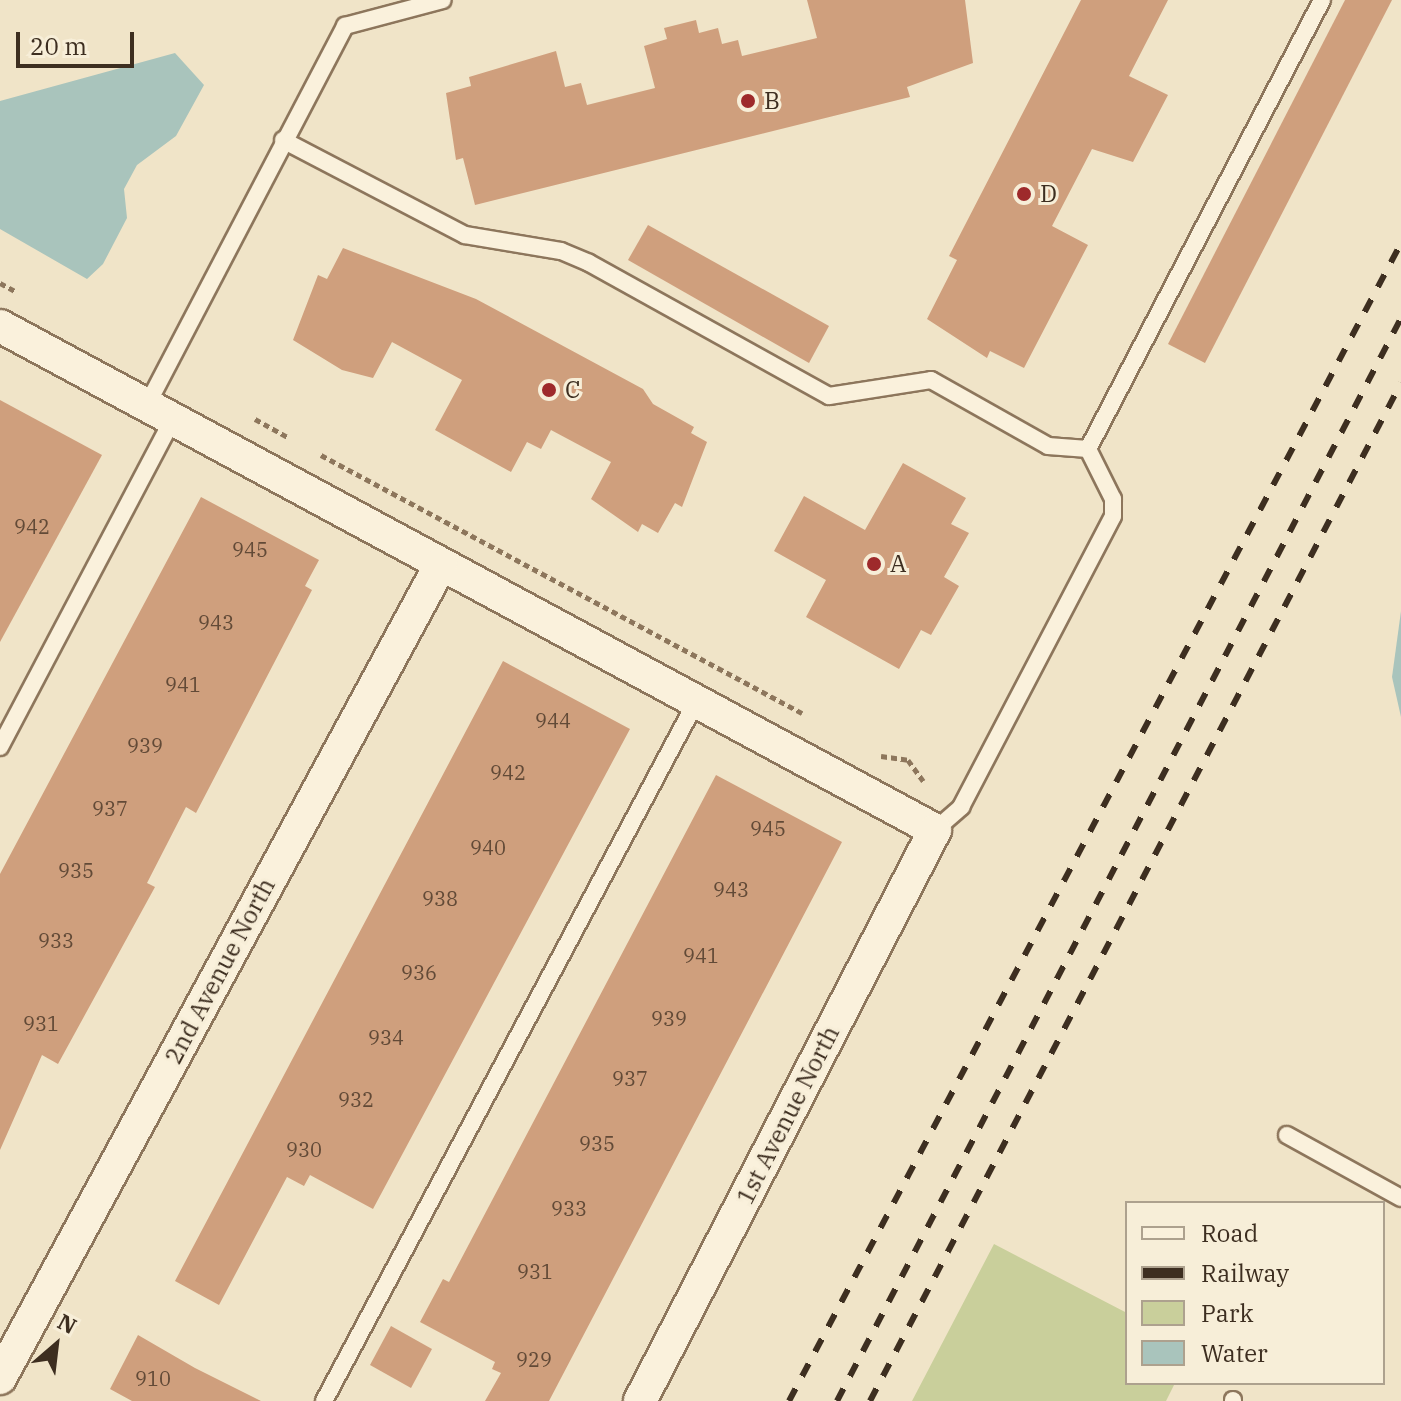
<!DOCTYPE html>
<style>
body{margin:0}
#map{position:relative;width:1401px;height:1401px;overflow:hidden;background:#f0e4c8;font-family:"IBM Plex Serif",serif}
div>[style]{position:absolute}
.green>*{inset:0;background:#c9cf9b}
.water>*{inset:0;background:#a9c4bc}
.building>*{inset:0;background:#cf9f7d}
.path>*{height:5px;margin-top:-2.5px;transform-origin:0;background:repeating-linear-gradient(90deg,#8d765c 0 6px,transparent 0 10px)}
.roads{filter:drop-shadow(2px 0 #8d765c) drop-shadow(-2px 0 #8d765c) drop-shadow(0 2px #8d765c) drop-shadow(0 -2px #8d765c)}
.lane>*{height:16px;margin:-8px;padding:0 8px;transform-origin:8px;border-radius:8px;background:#faf1dc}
.street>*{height:32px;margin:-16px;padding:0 16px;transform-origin:16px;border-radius:16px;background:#faf1dc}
.rail>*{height:6px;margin-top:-3px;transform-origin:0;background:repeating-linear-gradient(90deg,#3d2e20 0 14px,transparent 0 28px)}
.dots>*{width:22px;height:22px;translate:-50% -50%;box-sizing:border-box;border:4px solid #f7eed8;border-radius:50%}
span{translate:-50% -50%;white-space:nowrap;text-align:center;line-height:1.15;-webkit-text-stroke:6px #f7eed8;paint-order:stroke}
.number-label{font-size:20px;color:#624a37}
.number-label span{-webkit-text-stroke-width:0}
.poi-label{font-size:24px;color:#3d2e20}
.left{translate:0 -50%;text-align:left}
.street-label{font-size:24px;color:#3d2e20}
.legend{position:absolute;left:1125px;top:1201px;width:260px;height:184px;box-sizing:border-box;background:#f7eed8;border:2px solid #ada18e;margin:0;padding:10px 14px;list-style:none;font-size:24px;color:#3d2e20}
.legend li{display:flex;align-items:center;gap:16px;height:40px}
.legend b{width:40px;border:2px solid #ada18e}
.north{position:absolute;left:16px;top:1305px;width:80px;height:80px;-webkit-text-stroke:6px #f7eed8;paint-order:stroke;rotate:28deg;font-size:22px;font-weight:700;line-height:32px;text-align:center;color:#3d2e20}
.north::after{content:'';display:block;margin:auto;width:28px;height:36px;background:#3d2e20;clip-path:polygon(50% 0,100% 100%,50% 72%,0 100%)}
.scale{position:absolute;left:16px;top:32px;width:118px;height:36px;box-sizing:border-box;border:4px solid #3d2e20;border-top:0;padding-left:10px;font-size:24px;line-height:28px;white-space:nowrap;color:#3d2e20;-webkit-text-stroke:6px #f7eed8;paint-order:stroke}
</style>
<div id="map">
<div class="green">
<div style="clip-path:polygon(994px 1244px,1127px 1313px,1127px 1383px,1175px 1383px,1166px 1401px,912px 1401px)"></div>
</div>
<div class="water">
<div style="clip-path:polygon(175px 53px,204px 85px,176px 136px,137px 165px,124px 189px,127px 218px,103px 264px,87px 279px,0 229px,0 101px)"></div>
<div style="clip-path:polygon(1401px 611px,1401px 717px,1392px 677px)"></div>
</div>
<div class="building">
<div style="clip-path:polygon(807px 0,965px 0,973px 63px,907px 87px,910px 97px,475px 205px,463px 158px,456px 160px,446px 93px,471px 86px,469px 77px,556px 51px,565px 87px,581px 83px,587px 105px,655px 88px,644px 46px,667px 39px,664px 28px,696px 20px,699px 33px,718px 28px,722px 44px,738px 40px,742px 56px,817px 38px)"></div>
<div style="clip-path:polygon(1081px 0,1168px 0,1129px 76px,1168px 95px,1133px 162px,1092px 149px,1052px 226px,1088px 245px,1024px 368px,990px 351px,987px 358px,927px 319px,957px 260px,949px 256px)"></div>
<div style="clip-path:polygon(1345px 0,1392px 0,1205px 363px,1168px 344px)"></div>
<div style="clip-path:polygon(648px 225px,829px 326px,809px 363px,628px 260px)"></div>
<div style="clip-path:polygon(343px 248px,476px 299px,643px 389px,653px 404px,694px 427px,691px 433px,707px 442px,682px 507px,675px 503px,658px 533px,642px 524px,638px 532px,591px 499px,611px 462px,551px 430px,541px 449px,527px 442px,511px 472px,435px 430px,462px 380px,392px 342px,373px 378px,342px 370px,293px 340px,318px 275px,327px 279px)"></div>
<div style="clip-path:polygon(0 400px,102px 455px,0 642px)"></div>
<div style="clip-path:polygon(903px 463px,966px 498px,951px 524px,969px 533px,944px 577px,959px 586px,931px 635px,921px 630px,899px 669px,806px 617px,826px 580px,774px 551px,804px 496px,865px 530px)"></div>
<div style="clip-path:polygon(201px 497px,319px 560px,305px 586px,312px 590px,196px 813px,186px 807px,147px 883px,155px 887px,58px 1064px,42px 1055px,0 1150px,0 874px)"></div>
<div style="clip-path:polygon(503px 661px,630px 729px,373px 1209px,310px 1175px,304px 1186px,287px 1177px,219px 1305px,175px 1281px)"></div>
<div style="clip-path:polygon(716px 775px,842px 842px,549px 1401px,485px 1401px,501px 1373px,492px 1369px,495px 1362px,420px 1322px,443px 1279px,449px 1282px)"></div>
<div style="clip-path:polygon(391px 1326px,432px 1349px,411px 1388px,370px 1365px)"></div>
<div style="clip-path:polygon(138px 1335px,195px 1368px,261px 1401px,132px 1401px,110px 1389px)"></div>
</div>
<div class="path">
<div style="left:0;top:283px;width:19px;rotate:28deg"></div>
<div style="left:255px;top:419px;width:38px;rotate:29deg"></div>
<div style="left:321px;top:455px;width:546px;rotate:28.21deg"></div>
<div style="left:881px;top:756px;width:27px;rotate:8deg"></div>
<div style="left:908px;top:760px;width:26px;rotate:54deg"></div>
</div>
<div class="roads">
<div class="lane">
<div style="left:283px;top:140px;width:205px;rotate:27.6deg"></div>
<div style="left:465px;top:235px;width:97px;rotate:9.5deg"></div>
<div style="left:561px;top:251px;width:30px;rotate:23deg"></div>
<div style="left:589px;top:263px;width:274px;rotate:29deg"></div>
<div style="left:829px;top:396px;width:103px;rotate:-8.9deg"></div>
<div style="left:931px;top:380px;width:134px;rotate:29.4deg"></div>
<div style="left:1048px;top:446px;width:40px;rotate:4.3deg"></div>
<div style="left:147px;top:405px;width:428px;rotate:-62.4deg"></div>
<div style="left:345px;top:26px;width:101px;rotate:-14.9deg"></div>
<div style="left:0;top:747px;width:371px;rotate:-62.2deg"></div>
<div style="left:935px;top:830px;width:35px;rotate:-41deg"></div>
<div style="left:961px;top:807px;width:328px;rotate:-62.4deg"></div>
<div style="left:1113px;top:516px;width:17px;rotate:-90deg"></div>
<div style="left:1113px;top:499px;width:56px;rotate:-116.6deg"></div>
<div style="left:1088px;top:449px;width:506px;rotate:-62.47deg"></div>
<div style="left:1287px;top:1135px;width:130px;rotate:28.9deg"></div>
<div style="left:324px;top:1401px;width:794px;rotate:-61.98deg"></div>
<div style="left:1233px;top:1401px;width:1px;rotate:-90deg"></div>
</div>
<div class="street">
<div style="left:0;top:326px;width:1062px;rotate:28.33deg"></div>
<div style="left:935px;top:830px;width:643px;rotate:117.32deg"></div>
<div style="left:0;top:1378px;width:926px;rotate:-61.55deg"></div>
</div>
</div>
<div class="rail">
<div style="left:789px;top:1401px;width:1310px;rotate:-62.14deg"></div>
<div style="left:837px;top:1401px;width:1221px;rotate:-62.49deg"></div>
<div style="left:870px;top:1401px;width:1148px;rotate:-62.45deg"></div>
</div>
<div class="dots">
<div style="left:748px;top:101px;background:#9e2a2b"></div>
<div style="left:1024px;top:194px;background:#9e2a2b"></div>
<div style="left:549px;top:390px;background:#9e2a2b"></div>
<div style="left:874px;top:564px;background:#9e2a2b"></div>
</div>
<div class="number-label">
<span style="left:32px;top:526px">942</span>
<span style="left:250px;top:549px">945</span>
<span style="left:216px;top:622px">943</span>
<span style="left:183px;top:684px">941</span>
<span style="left:553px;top:720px">944</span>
<span style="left:145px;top:745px">939</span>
<span style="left:508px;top:772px">942</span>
<span style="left:110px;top:808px">937</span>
<span style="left:768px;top:828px">945</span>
<span style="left:488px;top:847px">940</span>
<span style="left:76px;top:870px">935</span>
<span style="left:731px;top:889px">943</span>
<span style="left:440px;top:898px">938</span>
<span style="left:56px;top:940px">933</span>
<span style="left:701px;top:955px">941</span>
<span style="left:419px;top:972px">936</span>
<span style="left:669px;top:1018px">939</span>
<span style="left:41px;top:1023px">931</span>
<span style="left:386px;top:1037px">934</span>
<span style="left:630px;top:1078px">937</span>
<span style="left:356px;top:1099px">932</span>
<span style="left:597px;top:1143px">935</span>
<span style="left:304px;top:1149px">930</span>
<span style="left:569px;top:1208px">933</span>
<span style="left:535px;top:1271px">931</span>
<span style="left:534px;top:1359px">929</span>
<span style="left:153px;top:1378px">910</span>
</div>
<div class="poi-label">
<span class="left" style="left:764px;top:101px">B</span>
<span class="left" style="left:1040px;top:194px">D</span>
<span class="left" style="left:565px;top:390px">C</span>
<span class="left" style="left:890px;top:564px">A</span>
</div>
<div class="street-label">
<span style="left:220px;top:971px;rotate:-62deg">2nd Avenue North</span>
<span style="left:788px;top:1115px;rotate:-63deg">1st Avenue North</span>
</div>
<ul class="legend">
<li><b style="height:10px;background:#faf1dc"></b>Road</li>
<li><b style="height:10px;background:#3d2e20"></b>Railway</li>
<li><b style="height:22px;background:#c9cf9b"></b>Park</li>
<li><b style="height:22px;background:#a9c4bc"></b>Water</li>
</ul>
<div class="north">N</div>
<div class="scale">20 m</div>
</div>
